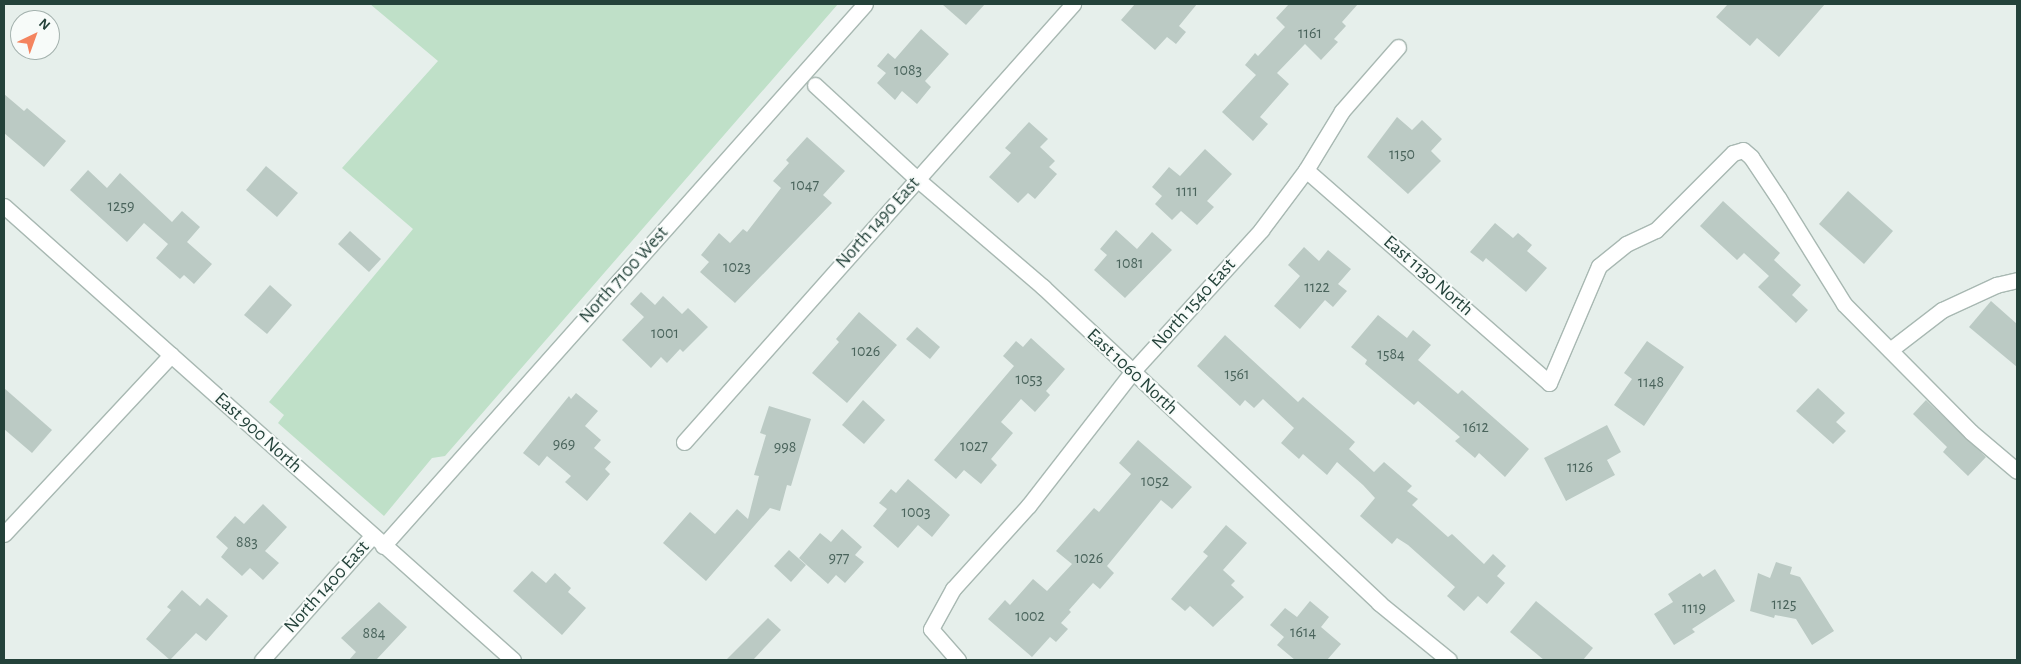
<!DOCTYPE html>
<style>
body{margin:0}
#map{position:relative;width:2021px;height:664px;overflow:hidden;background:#e6efeb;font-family:"Alegreya Sans",sans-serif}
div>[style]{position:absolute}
.green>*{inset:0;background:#bfe0c8}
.building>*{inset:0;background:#bbcac4}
.roads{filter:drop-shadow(1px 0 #a8b8b2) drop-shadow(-1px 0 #a8b8b2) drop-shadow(0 1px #a8b8b2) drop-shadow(0 -1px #a8b8b2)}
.minor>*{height:15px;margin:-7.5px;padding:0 7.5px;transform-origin:7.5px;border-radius:7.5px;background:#fff}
span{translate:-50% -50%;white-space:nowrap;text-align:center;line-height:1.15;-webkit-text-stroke:4px #f7fbf9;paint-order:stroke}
.number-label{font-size:16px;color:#4a645c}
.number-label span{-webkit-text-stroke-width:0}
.street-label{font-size:19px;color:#24423a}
.frame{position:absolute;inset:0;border:5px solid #24423a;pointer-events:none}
.north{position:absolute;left:10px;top:10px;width:50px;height:50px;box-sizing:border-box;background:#f7fbf9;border:1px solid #a3b1ad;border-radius:50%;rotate:42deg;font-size:14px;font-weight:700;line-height:20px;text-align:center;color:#24423a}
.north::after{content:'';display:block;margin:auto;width:18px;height:22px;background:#f4845f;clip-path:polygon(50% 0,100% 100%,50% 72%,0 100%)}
</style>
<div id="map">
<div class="green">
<div style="clip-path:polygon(370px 4px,838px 4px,445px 456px,432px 458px,384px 516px,278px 423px,284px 415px,269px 402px,413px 229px,342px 168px,438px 61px)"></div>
</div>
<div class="building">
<div style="clip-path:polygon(942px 4px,985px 4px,966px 25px)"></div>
<div style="clip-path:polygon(1135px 4px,1197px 4px,1179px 26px,1186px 32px,1176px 44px,1167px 37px,1155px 50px,1121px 20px)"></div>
<div style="clip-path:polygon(1289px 4px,1358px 4px,1342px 22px,1346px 26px,1334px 39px,1338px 42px,1321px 60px,1305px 44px,1277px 73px,1289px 84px,1260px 117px,1268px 124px,1253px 141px,1222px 112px,1256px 75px,1245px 65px,1255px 53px,1258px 56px,1285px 27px,1276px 18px)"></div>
<div style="clip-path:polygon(1728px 4px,1825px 4px,1779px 57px,1757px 38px,1750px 46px,1716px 17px)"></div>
<div style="clip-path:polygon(921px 29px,949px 54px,925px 81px,931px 87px,917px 104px,902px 91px,895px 100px,877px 83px,886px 73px,877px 66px,888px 53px,895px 59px)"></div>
<div style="clip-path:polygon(4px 94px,24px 111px,27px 108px,66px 141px,44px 167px,4px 133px)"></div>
<div style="clip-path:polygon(1397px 117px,1412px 130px,1422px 120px,1442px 139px,1431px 151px,1441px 161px,1408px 194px,1367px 157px)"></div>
<div style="clip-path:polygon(1029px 122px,1048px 139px,1040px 147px,1055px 161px,1049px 167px,1057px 174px,1035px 199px,1028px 193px,1018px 203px,989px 177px,1011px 153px,1005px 148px)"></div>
<div style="clip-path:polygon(807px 137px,845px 171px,823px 195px,832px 203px,735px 303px,700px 272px,709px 262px,701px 255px,719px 233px,730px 243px,743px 229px,747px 232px,781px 188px,773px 181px,789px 163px,786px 160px)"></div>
<div style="clip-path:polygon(1205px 149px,1232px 174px,1207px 201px,1214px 207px,1197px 225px,1181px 211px,1172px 220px,1155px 204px,1162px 196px,1152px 187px,1169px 167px,1180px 176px)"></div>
<div style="clip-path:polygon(266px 166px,298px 193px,277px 217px,246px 190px)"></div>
<div style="clip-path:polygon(88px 170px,107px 188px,120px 173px,172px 222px,182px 211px,200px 227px,187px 242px,212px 264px,194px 284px,184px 275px,180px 279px,156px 258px,168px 244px,144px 223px,127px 242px,70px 190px)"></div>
<div style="clip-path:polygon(1848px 191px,1893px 231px,1864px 264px,1819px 224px)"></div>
<div style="clip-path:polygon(1723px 201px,1780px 253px,1774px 260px,1801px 285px,1792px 295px,1808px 310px,1796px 323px,1758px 287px,1769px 276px,1744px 253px,1737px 260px,1700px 226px)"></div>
<div style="clip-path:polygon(1495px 223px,1513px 238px,1518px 233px,1532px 245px,1527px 251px,1547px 268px,1526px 292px,1486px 258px,1483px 262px,1470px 252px)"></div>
<div style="clip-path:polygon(1116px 230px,1137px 249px,1152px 232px,1172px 250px,1125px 298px,1094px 270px,1107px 255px,1100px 249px)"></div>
<div style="clip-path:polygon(350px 231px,381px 259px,369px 272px,338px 244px)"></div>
<div style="clip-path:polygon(1304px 247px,1319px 261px,1328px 250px,1351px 269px,1338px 284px,1347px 291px,1333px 307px,1325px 300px,1300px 329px,1274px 306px,1300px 276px,1288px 265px)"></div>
<div style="clip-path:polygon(270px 285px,292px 305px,267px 334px,244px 315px)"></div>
<div style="clip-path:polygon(641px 292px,655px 305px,663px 296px,682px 314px,688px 308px,708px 327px,683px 352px,680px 349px,667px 363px,661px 357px,651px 368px,622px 340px,644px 317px,630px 304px)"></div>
<div style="clip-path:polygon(1991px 301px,2017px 324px,2017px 367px,1969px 327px)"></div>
<div style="clip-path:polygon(859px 312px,897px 345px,847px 403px,812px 373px,839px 342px,836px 339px)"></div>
<div style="clip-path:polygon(1378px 315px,1407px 338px,1413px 330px,1431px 345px,1418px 360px,1458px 394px,1462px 390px,1529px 449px,1505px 477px,1479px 453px,1475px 458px,1455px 441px,1460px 437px,1418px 401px,1414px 405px,1365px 364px,1367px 360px,1351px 347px)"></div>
<div style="clip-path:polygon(917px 327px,940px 347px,930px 359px,906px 339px)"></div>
<div style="clip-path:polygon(1225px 335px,1298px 402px,1303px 397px,1355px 442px,1349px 449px,1374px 472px,1384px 462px,1412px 486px,1407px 491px,1418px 499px,1412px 505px,1448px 537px,1452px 534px,1484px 564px,1493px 554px,1506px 566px,1497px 576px,1505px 583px,1487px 604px,1478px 596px,1464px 611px,1447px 596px,1455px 587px,1408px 545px,1397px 538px,1392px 544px,1360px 516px,1375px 498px,1363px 485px,1337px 462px,1327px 475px,1303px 454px,1299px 459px,1281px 443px,1294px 428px,1263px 399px,1254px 408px,1245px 400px,1240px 406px,1197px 366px)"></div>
<div style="clip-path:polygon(1031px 338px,1065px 369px,1046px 391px,1050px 395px,1035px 412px,1021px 399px,1001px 422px,1013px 433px,991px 459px,997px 465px,981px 484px,964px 470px,956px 479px,934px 460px,1014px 366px,1003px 356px,1016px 341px,1023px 347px)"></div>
<div style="clip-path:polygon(1647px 341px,1684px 367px,1644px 426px,1614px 405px,1632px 379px,1624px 373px)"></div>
<div style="clip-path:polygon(4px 388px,52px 430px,32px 453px,4px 429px)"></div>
<div style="clip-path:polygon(1818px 388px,1845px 413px,1836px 422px,1846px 431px,1833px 444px,1796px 411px)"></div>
<div style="clip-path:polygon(576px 393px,598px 411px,585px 426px,601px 440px,594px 448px,611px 462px,605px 469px,610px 474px,587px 501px,565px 482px,571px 476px,547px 456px,539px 466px,523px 453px,569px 396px,571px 399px)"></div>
<div style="clip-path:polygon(863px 400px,885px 420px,864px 444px,842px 425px)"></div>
<div style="clip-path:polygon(1926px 400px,1986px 457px,1968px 476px,1943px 452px,1947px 447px,1913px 414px)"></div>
<div style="clip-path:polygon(769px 406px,811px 419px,791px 486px,787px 485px,780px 511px,770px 508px,706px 581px,663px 543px,690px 512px,715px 534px,737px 509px,748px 519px,759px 476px,754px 475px,766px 435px,760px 433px)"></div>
<div style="clip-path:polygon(1607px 425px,1621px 452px,1607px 460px,1615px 475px,1566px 501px,1544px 458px)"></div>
<div style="clip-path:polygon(1138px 440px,1192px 487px,1172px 509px,1161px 500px,1107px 566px,1114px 573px,1100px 589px,1093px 583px,1069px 610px,1071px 612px,1061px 623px,1068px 629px,1056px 642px,1050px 637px,1032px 657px,988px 619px,1005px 600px,1010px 605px,1033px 579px,1047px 591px,1072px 564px,1056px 551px,1094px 508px,1099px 512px,1131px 474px,1119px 463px)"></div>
<div style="clip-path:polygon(908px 479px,950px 515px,932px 537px,918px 525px,898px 548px,873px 526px,887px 509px,879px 503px,891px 489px,896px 493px)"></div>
<div style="clip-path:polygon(263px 504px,287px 527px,265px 551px,279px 563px,263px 580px,250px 568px,242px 576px,221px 557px,228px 548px,216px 537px,235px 516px,244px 524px)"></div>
<div style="clip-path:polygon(1226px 525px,1247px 543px,1223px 570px,1235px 581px,1231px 585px,1244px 597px,1213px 627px,1190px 606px,1185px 611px,1171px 599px,1208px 556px,1203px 552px)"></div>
<div style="clip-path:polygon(842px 529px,862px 547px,855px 555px,864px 562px,845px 583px,836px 575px,828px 584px,799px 558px,820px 533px,831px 542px)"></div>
<div style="clip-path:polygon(789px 550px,806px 565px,791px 582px,774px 566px)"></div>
<div style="clip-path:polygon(1776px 562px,1792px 567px,1790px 574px,1800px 577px,1834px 631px,1812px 645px,1796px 619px,1775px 615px,1774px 618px,1750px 611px,1758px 573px,1770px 578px)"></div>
<div style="clip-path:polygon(1715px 569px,1735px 601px,1692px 629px,1695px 632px,1674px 645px,1654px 614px,1673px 602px,1668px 594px,1700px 573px,1703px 577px)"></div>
<div style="clip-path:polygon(532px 571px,546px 583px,555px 573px,571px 588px,568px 592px,586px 608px,562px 635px,513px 591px)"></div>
<div style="clip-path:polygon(182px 590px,200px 606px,207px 598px,228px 616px,206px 641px,196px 633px,170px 660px,146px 639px,171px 610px,167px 607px)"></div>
<div style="clip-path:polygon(1310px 601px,1329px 617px,1321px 627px,1341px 644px,1327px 660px,1295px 660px,1277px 645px,1284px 637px,1270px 625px,1285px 608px,1297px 617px)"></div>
<div style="clip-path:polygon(1536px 601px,1593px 648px,1583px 660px,1544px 660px,1510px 632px)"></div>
<div style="clip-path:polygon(379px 602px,407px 627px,376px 660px,349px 660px,356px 652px,341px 638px)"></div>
<div style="clip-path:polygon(768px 618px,781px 630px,753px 660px,726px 660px)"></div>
</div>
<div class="roads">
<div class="minor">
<div style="left:815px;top:85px;width:139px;rotate:42.7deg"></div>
<div style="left:917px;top:179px;width:166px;rotate:40.6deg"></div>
<div style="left:1043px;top:287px;width:461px;rotate:43.2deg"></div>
<div style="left:1379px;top:603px;width:90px;rotate:39.2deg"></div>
<div style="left:1306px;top:170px;width:323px;rotate:41.2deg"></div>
<div style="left:1549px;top:383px;width:127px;rotate:-66.9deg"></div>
<div style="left:1599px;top:266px;width:35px;rotate:-39deg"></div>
<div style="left:1626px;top:244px;width:33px;rotate:-25deg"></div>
<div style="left:1656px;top:230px;width:109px;rotate:-45deg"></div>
<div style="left:1733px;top:153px;width:10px;rotate:-17deg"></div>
<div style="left:1743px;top:150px;width:11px;rotate:41deg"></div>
<div style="left:1751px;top:157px;width:50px;rotate:56.3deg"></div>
<div style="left:1779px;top:199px;width:123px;rotate:58.2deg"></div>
<div style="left:1844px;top:304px;width:180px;rotate:45.2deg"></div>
<div style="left:1971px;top:432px;width:60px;rotate:40.3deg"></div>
<div style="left:4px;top:206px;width:682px;rotate:41.73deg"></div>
<div style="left:1890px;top:350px;width:66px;rotate:-37.6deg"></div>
<div style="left:1942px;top:310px;width:60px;rotate:-24.8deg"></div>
<div style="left:1996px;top:285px;width:22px;rotate:-13deg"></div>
<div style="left:684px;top:442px;width:586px;rotate:-48.39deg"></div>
<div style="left:4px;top:534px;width:245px;rotate:-47deg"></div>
<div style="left:383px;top:546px;width:725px;rotate:-48.35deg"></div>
<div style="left:262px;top:660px;width:166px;rotate:-48.4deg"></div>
<div style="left:958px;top:660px;width:41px;rotate:-131.1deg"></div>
<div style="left:931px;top:629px;width:46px;rotate:-61.2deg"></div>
<div style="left:953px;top:589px;width:113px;rotate:-47.9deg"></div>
<div style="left:1029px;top:505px;width:168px;rotate:-52.2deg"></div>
<div style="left:1132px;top:372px;width:192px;rotate:-47.7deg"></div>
<div style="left:1261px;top:230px;width:75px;rotate:-53.1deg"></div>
<div style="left:1306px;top:170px;width:69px;rotate:-58.6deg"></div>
<div style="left:1342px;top:111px;width:85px;rotate:-48.8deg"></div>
</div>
</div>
<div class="number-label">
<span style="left:1310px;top:33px">1161</span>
<span style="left:908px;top:70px">1083</span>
<span style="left:1402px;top:154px">1150</span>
<span style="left:805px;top:185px">1047</span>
<span style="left:1187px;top:191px">1111</span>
<span style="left:121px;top:206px">1259</span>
<span style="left:1130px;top:263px">1081</span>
<span style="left:737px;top:267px">1023</span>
<span style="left:1317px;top:287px">1122</span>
<span style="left:665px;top:333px">1001</span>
<span style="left:866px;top:351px">1026</span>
<span style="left:1391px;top:354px">1584</span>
<span style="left:1237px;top:374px">1561</span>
<span style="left:1029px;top:379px">1053</span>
<span style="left:1651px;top:382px">1148</span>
<span style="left:1476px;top:427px">1612</span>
<span style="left:564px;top:444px">969</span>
<span style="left:974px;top:446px">1027</span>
<span style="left:785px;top:447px">998</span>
<span style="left:1580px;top:467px">1126</span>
<span style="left:1155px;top:481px">1052</span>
<span style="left:916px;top:512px">1003</span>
<span style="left:247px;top:542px">883</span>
<span style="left:839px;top:558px">977</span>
<span style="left:1089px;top:558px">1026</span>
<span style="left:1784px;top:604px">1125</span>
<span style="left:1694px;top:608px">1119</span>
<span style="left:1030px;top:616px">1002</span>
<span style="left:1303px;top:632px">1614</span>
<span style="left:374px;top:633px">884</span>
</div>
<div class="street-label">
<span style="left:878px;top:223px;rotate:-48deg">North 1490 East</span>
<span style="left:624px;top:275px;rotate:-48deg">North 7100 West</span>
<span style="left:1428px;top:276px;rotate:41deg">East 1130 North</span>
<span style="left:1194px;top:304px;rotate:-48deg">North 1540 East</span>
<span style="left:1132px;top:372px;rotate:43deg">East 1060 North</span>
<span style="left:258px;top:433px;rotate:42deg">East 900 North</span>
<span style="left:327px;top:587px;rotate:-48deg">North 1400 East</span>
</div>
<div class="frame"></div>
<div class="north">N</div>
</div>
